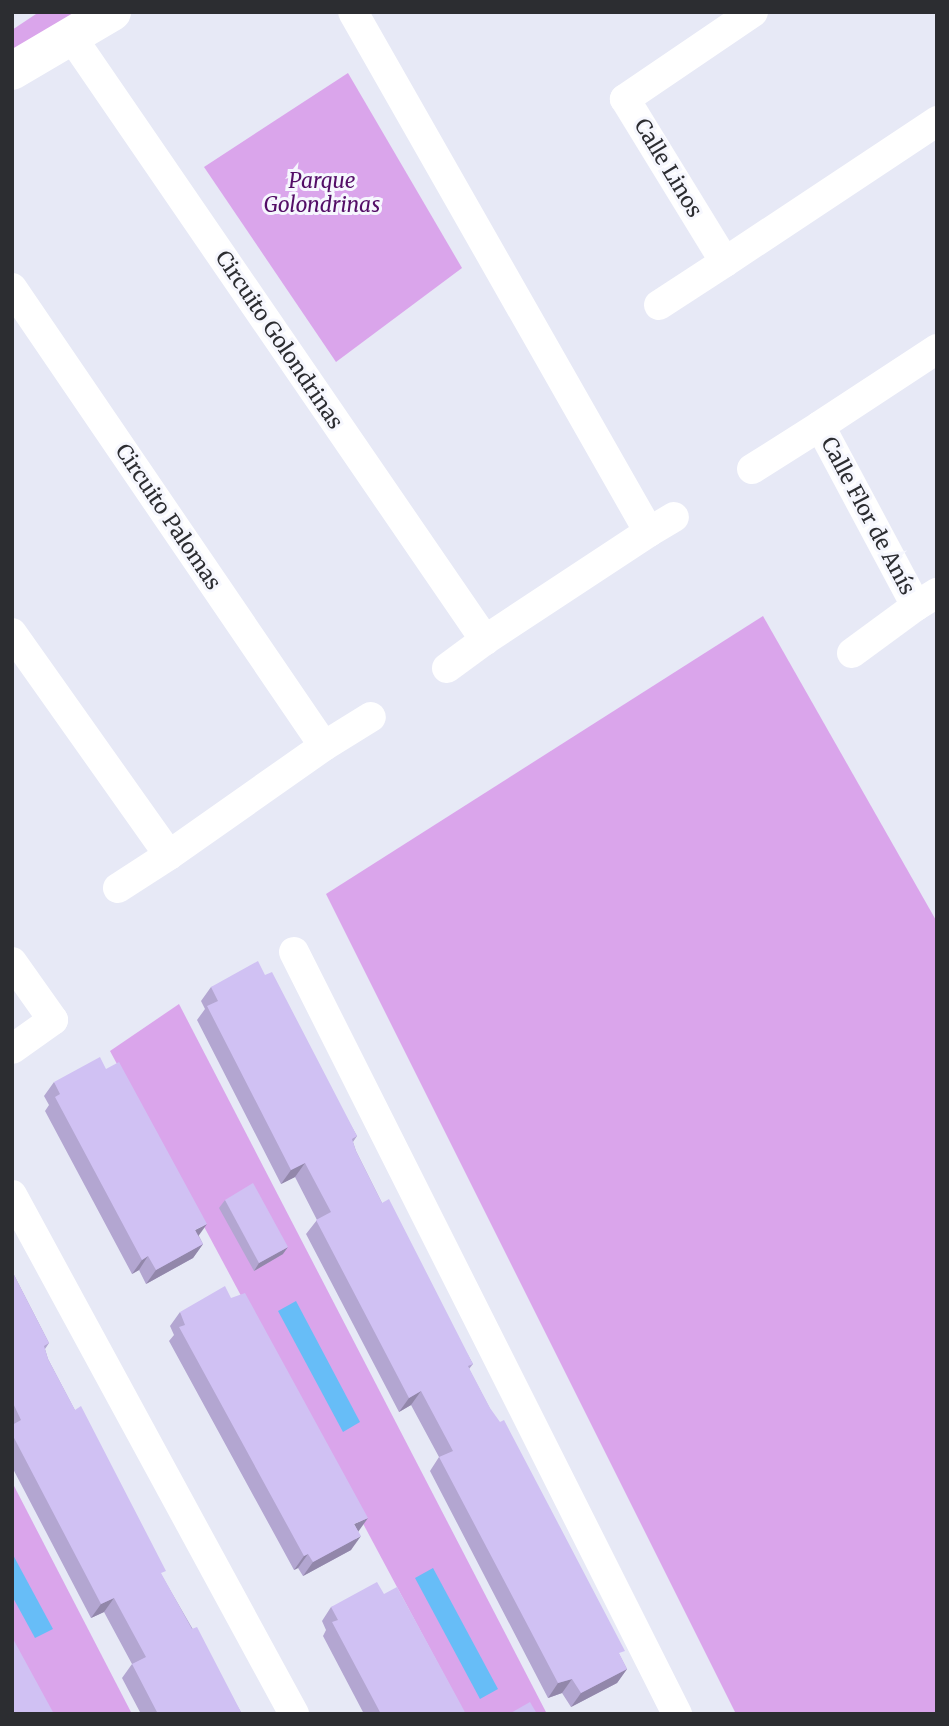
<!DOCTYPE html>
<meta charset="utf-8">
<style>
body{margin:0}
#map{position:relative;width:949px;height:1726px;overflow:hidden;background:#e7e9f6;font-family:Merriweather,serif}
div>[style]{position:absolute}
.green>*{inset:0;background:#daa5eb}
.water>*{inset:0;background:#67bdf7}
.street>*{height:30px;margin:-15px;padding:0 15px;transform-origin:15px;border-radius:15px;background:#fff}
.secondary>*{height:38px;margin:-19px;padding:0 19px;transform-origin:19px;border-radius:19px;background:#fff}
.wall>*{inset:0;background:#b3a6d1}
.shaded-wall>*{inset:0;background:#9287aa}
.building>*{inset:0;background:#d0c1f3}
span{translate:-50% -50%;white-space:nowrap;text-align:center;line-height:1.15;-webkit-text-stroke:6px #f6f7fe;paint-order:stroke}
.street-label{font-size:21px;color:#2c2d31}
.park-label{font-size:21px;color:#540e67;font-style:italic}
.frame{position:absolute;inset:0;border:14px solid #2c2d31;pointer-events:none}
</style>
<div id="map">
<div class="green">
<div style="clip-path:polygon(39px 12px,83px 12px,12px 57px,12px 30px)"></div>
<div style="clip-path:polygon(348px 73px,462px 268px,336px 362px,204px 167px)"></div>
<div style="clip-path:polygon(763px 616px,937px 922px,937px 1714px,736px 1714px,326px 894px)"></div>
<div style="clip-path:polygon(179px 1004px,547px 1714px,465px 1714px,110px 1051px)"></div>
<div style="clip-path:polygon(12px 1482px,132px 1714px,47px 1714px,12px 1649px)"></div>
</div>
<div class="water">
<div style="clip-path:polygon(296px 1301px,360px 1422px,343px 1432px,278px 1311px)"></div>
<div style="clip-path:polygon(12px 1553px,53px 1629px,35px 1638px,12px 1596px)"></div>
<div style="clip-path:polygon(433px 1568px,498px 1689px,480px 1699px,415px 1578px)"></div>
</div>
<div class="street">
<div style="left:753px;top:12px;width:155px;rotate:145.8deg"></div>
<div style="left:625px;top:99px;width:191px;rotate:58.5deg"></div>
<div style="left:725px;top:262px;width:255px;rotate:-33.6deg"></div>
<div style="left:73px;top:39px;width:729px;rotate:55.57deg"></div>
<div style="left:485px;top:640px;width:196px;rotate:-33.4deg"></div>
<div style="left:649px;top:532px;width:598px;rotate:-119.65deg"></div>
<div style="left:12px;top:288px;width:554px;rotate:55.74deg"></div>
<div style="left:324px;top:746px;width:189px;rotate:144.9deg"></div>
<div style="left:169px;top:855px;width:272px;rotate:-125.3deg"></div>
<div style="left:659px;top:305px;width:79px;rotate:-33.1deg"></div>
<div style="left:937px;top:349px;width:140px;rotate:146.7deg"></div>
<div style="left:820px;top:426px;width:204px;rotate:61.9deg"></div>
<div style="left:916px;top:606px;width:25px;rotate:-32deg"></div>
<div style="left:752px;top:469px;width:80px;rotate:-32.3deg"></div>
<div style="left:649px;top:532px;width:29px;rotate:-31deg"></div>
<div style="left:852px;top:653px;width:79px;rotate:-36.3deg"></div>
<div style="left:447px;top:668px;width:47px;rotate:-36.4deg"></div>
<div style="left:324px;top:746px;width:55px;rotate:-31.7deg"></div>
<div style="left:118px;top:888px;width:61px;rotate:-32.9deg"></div>
<div style="left:294px;top:952px;width:853px;rotate:63.31deg"></div>
<div style="left:12px;top:962px;width:71px;rotate:54.7deg"></div>
<div style="left:53px;top:1020px;width:50px;rotate:144.7deg"></div>
<div style="left:12px;top:1195px;width:591px;rotate:61.48deg"></div>
</div>
<div class="secondary">
<div style="left:12px;top:71px;width:116px;rotate:-30.5deg"></div>
</div>
<div class="wall">
<div style="clip-path:polygon(265px 975px,357px 1136px,353px 1142px,356px 1151px,382px 1203px,473px 1364px,469px 1369px,627px 1669px,617px 1683px,571px 1707px,562px 1693px,548px 1698px,430px 1471px,439px 1457px,411px 1405px,399px 1412px,306px 1234px,317px 1220px,295px 1177px,281px 1184px,197px 1020px,205px 1009px,201px 1001px,211px 987px)"></div>
<div style="clip-path:polygon(54px 1082px,199px 1236px,203px 1244px,193px 1258px,146px 1284px,139px 1270px,132px 1274px,45px 1111px,49px 1105px,44px 1096px)"></div>
<div style="clip-path:polygon(225px 1200px,283px 1254px,254px 1271px,219px 1208px)"></div>
<div style="clip-path:polygon(12px 1271px,49px 1343px,45px 1349px,48px 1359px,162px 1576px,242px 1714px,141px 1714px,122px 1678px,132px 1664px,104px 1612px,91px 1618px,12px 1467px)"></div>
<div style="clip-path:polygon(180px 1312px,358px 1532px,351px 1550px,303px 1576px,298px 1568px,294px 1570px,169px 1341px,174px 1335px,170px 1326px)"></div>
<div style="clip-path:polygon(384px 1594px,466px 1714px,364px 1714px,323px 1636px,326px 1630px,322px 1621px,331px 1607px)"></div>
</div>
<div class="shaded-wall">
<div style="clip-path:polygon(305px 1163px,295px 1177px,281px 1184px,291px 1170px)"></div>
<div style="clip-path:polygon(207px 1224px,197px 1238px,195px 1230px)"></div>
<div style="clip-path:polygon(203px 1244px,193px 1258px,146px 1284px,156px 1270px)"></div>
<div style="clip-path:polygon(288px 1247px,283px 1254px,254px 1271px,259px 1263px)"></div>
<div style="clip-path:polygon(148px 1256px,139px 1270px,132px 1274px,142px 1260px)"></div>
<div style="clip-path:polygon(421px 1391px,411px 1405px,399px 1412px,409px 1398px)"></div>
<div style="clip-path:polygon(368px 1518px,358px 1532px,354px 1524px)"></div>
<div style="clip-path:polygon(361px 1536px,351px 1550px,303px 1576px,313px 1562px)"></div>
<div style="clip-path:polygon(308px 1554px,298px 1568px,294px 1570px,304px 1556px)"></div>
<div style="clip-path:polygon(114px 1598px,104px 1612px,91px 1618px,101px 1604px)"></div>
<div style="clip-path:polygon(627px 1669px,617px 1683px,571px 1707px,581px 1693px)"></div>
<div style="clip-path:polygon(572px 1679px,562px 1693px,548px 1698px,558px 1683px)"></div>
</div>
<div class="building">
<div style="clip-path:polygon(258px 961px,265px 975px,272px 972px,357px 1136px,352px 1139px,356px 1151px,382px 1203px,389px 1199px,473px 1364px,468px 1366px,490px 1408px,500px 1422px,504px 1420px,625px 1651px,619px 1653px,627px 1669px,581px 1693px,572px 1679px,558px 1683px,439px 1457px,453px 1451px,421px 1391px,409px 1398px,316px 1220px,331px 1212px,305px 1163px,291px 1170px,207px 1006px,218px 1001px,211px 987px)"></div>
<div style="clip-path:polygon(100px 1057px,106px 1069px,119px 1062px,207px 1224px,195px 1230px,203px 1244px,156px 1270px,148px 1256px,142px 1260px,55px 1097px,60px 1094px,54px 1082px)"></div>
<div style="clip-path:polygon(253px 1183px,288px 1247px,259px 1263px,225px 1200px)"></div>
<div style="clip-path:polygon(12px 1271px,49px 1343px,44px 1346px,48px 1359px,75px 1410px,81px 1406px,166px 1571px,161px 1573px,192px 1629px,197px 1627px,242px 1714px,158px 1714px,132px 1664px,146px 1657px,114px 1598px,101px 1604px,12px 1434px,12px 1425px,21px 1420px,12px 1401px)"></div>
<div style="clip-path:polygon(225px 1286px,231px 1298px,245px 1293px,368px 1518px,354px 1524px,361px 1536px,313px 1562px,308px 1554px,304px 1556px,179px 1327px,185px 1325px,180px 1312px)"></div>
<div style="clip-path:polygon(377px 1582px,384px 1594px,397px 1587px,466px 1714px,381px 1714px,332px 1622px,338px 1620px,331px 1607px)"></div>
<div style="clip-path:polygon(12px 1637px,54px 1714px,12px 1714px)"></div>
<div style="clip-path:polygon(530px 1702px,537px 1714px,509px 1714px)"></div>
</div>
<div class="street-label">
<span style="left:668px;top:168px;rotate:59deg">Calle Linos</span>
<span style="left:279px;top:340px;rotate:56deg">Circuito Golondrinas</span>
<span style="left:868px;top:516px;rotate:62deg">Calle Flor de Anís</span>
<span style="left:168px;top:517px;rotate:56deg">Circuito Palomas</span>
</div>
<div class="park-label">
<span style="left:322px;top:193px">Parque<br>Golondrinas</span>
</div>
<div class="frame"></div>
</div>
